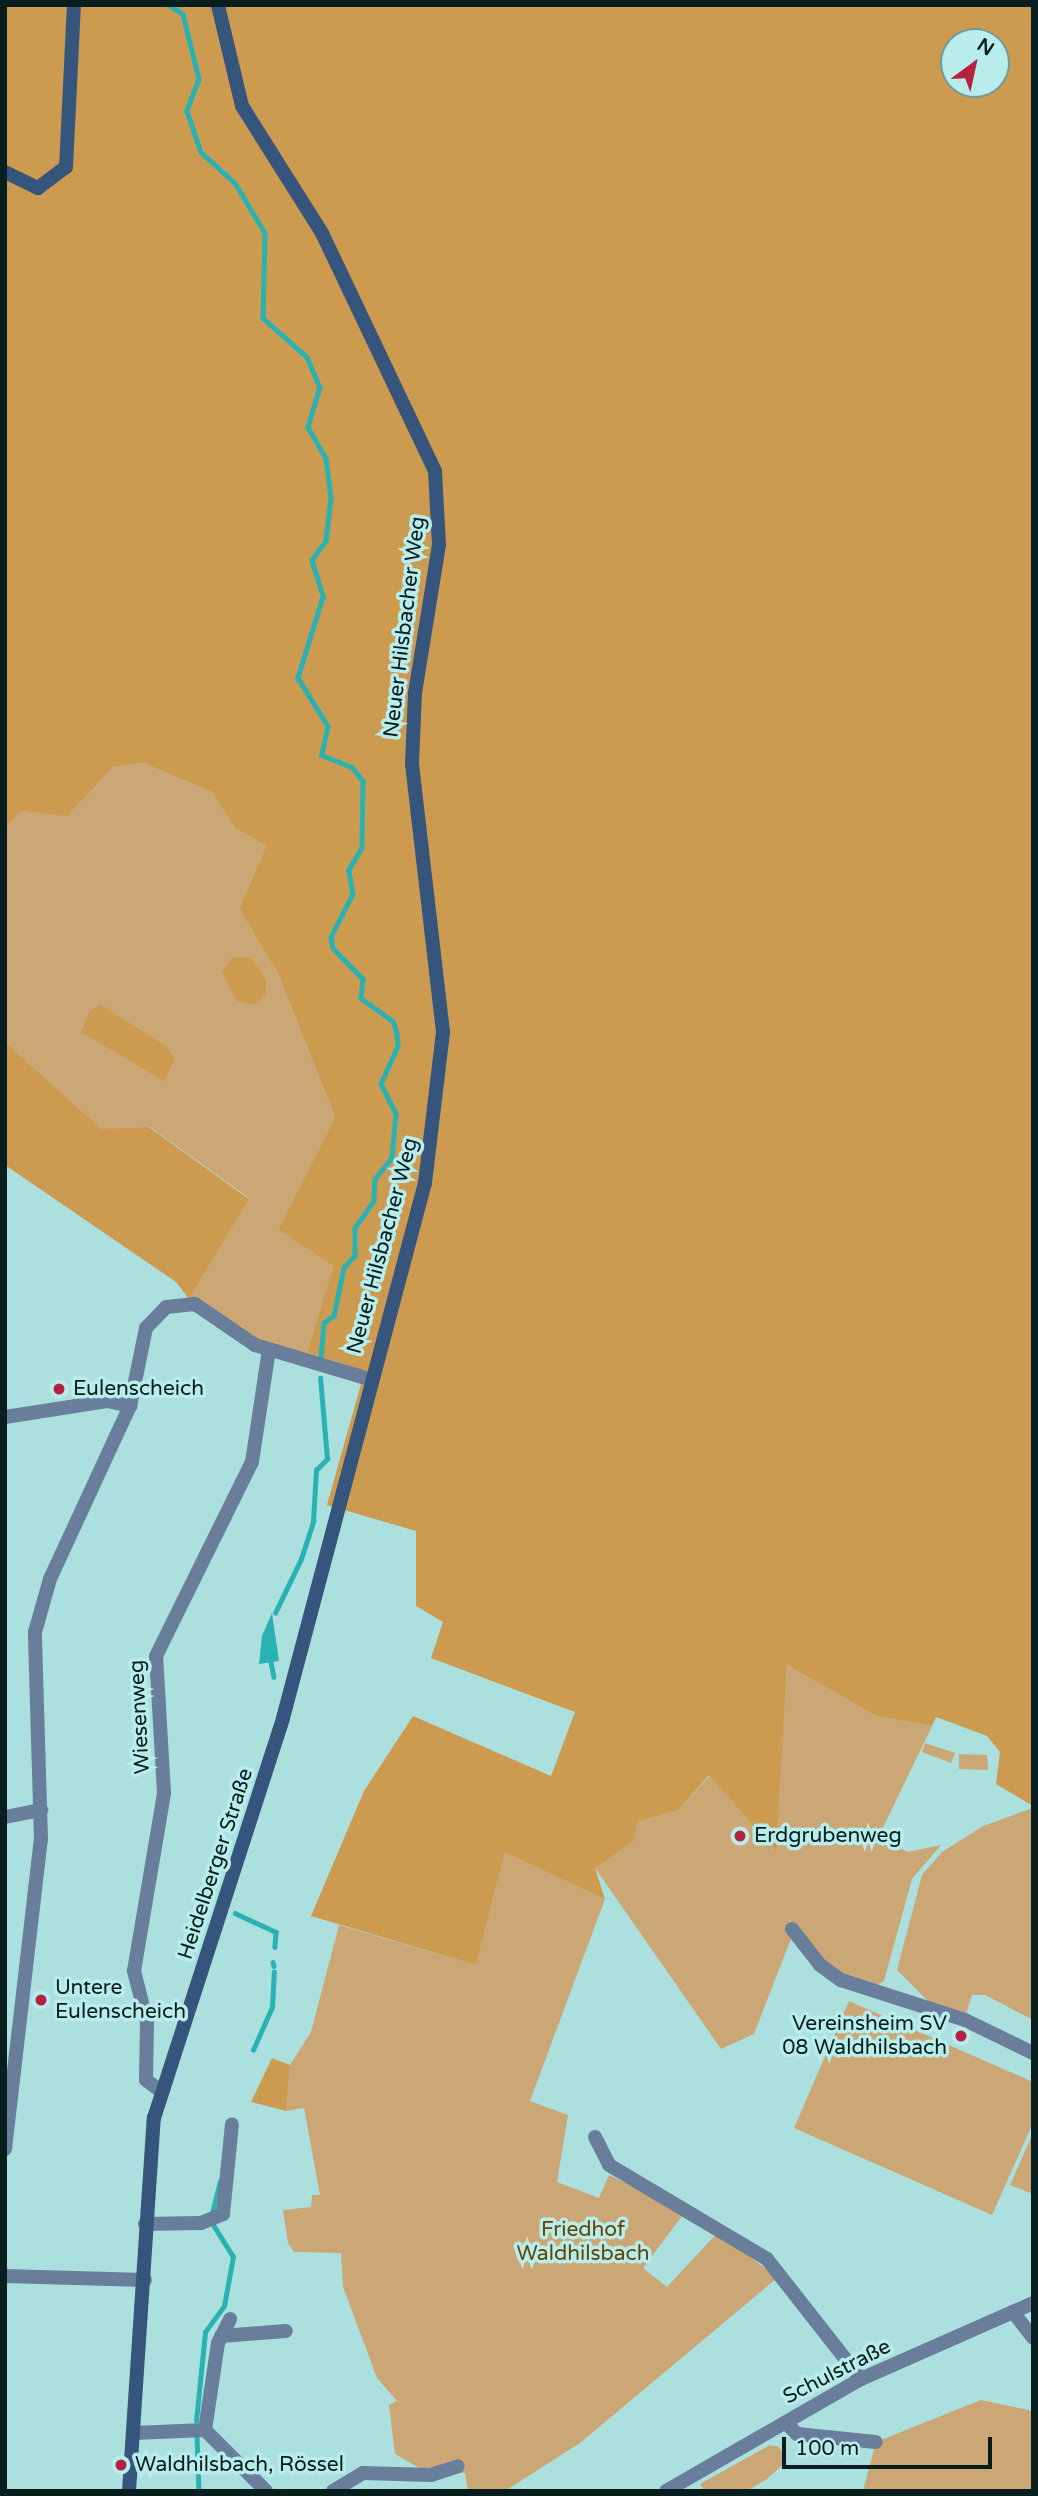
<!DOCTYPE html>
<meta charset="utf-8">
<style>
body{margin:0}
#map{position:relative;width:1038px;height:2496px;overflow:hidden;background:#ace0df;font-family:"Varela Round",sans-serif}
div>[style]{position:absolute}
.green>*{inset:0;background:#cba775}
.forest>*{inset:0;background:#cd9b50}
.water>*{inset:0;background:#2ab2b3}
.stream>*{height:4.5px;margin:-2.25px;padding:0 2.25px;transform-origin:2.25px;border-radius:2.25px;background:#2ab2b3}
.street>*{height:14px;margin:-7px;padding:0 7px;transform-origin:7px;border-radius:7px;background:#697e9a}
.secondary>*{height:14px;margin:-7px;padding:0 7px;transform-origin:7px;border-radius:7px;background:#36557c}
.dots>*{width:19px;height:19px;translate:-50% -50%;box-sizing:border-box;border:4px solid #b8edec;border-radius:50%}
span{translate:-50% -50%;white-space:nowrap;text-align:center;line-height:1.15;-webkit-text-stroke:7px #b8edec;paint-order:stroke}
.street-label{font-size:21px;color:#081d1d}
.poi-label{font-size:21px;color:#081d1d}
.left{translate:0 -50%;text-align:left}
.right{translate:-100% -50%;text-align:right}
.park-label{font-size:21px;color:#644304}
.frame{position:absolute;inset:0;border:7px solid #081d1d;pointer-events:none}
.north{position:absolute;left:940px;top:28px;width:70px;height:70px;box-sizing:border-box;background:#b8edec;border:2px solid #729a99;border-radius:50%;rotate:33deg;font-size:19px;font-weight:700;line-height:28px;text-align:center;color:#081d1d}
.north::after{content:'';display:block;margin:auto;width:24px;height:32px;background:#b42141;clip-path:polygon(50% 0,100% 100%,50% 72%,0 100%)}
.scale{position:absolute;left:782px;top:2437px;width:210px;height:32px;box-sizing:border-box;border:4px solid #081d1d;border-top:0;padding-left:9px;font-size:21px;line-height:24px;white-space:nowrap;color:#081d1d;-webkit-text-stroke:5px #b8edec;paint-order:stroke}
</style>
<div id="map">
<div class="green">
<div style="clip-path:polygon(143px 763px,212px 792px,235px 828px,266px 846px,239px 909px,279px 976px,335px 1117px,278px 1230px,333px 1266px,307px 1353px,269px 1350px,189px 1299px,249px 1198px,150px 1127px,101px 1130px,5px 1042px,5px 829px,21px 811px,67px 815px,113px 767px)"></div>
<div style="clip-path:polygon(787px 1665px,876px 1716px,932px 1726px,878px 1838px,908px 1852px,941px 1845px,912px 1879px,884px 1981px,872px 1988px,830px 1967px,790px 1920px,792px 1936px,754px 2034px,721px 2049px,595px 1868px,637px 1822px,679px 1810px,710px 1775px,775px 1850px)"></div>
<div style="clip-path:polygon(925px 1743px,955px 1753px,951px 1763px,922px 1752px)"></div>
<div style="clip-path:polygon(959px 1754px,987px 1755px,988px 1770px,959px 1769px)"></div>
<div style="clip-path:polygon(1033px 1808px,1033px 2020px,985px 1995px,972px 1995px,966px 2014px,930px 2003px,897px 1970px,922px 1875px,942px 1852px,983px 1826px)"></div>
<div style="clip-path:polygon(505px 1851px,605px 1899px,530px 2101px,568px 2115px,557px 2182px,599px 2198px,609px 2175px,685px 2212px,643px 2268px,667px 2287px,719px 2231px,777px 2278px,580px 2443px,505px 2491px,468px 2491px,465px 2473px,423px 2470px,395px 2454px,389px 2405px,397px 2401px,377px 2378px,343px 2287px,341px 2253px,294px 2252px,288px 2243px,283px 2210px,311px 2207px,312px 2195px,320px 2195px,304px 2108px,286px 2111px,290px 2065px,311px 2032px,339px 1925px,476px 1965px)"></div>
<div style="clip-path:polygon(849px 2001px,1033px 2082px,1033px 2123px,992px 2215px,794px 2128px)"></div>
<div style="clip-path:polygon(1033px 2133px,1033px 2194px,1010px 2185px)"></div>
<div style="clip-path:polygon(981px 2400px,1033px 2411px,1033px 2491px,863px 2491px,876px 2442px)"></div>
<div style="clip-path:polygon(770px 2445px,779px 2447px,787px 2461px,767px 2479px,747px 2491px,704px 2491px,700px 2484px)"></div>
</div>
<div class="forest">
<div style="clip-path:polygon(evenodd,5px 5px,1033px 5px,1033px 1806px,996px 1784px,1000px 1752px,987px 1736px,936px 1717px,932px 1726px,876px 1716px,787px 1665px,776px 1851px,709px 1775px,679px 1810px,637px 1822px,633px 1841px,595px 1868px,605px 1899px,505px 1852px,476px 1965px,311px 1916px,364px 1791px,413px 1716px,551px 1776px,575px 1712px,431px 1658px,443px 1622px,416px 1606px,416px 1531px,327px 1505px,361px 1384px,341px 1363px,307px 1353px,333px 1266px,278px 1230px,335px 1117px,279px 976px,239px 909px,266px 846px,235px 828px,212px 792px,143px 763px,113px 767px,67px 816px,21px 811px,5px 829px,5px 5px,954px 42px,996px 42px,996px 84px,954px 84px,954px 42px)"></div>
<div style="clip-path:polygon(233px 957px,251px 957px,266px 980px,266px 993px,255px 1005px,237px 1001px,222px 972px)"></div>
<div style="clip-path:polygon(101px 1005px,166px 1046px,175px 1059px,164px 1081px,81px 1032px,90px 1010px)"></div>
<div style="clip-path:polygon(5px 1042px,101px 1129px,149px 1127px,249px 1199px,189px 1299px,176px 1282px,5px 1165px)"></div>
<div style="clip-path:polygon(272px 2058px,290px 2065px,286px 2111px,251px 2102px)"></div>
</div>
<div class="water">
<div style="clip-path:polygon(272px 1613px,279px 1661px,259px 1664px,262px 1636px)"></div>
</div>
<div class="stream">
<div style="left:169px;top:5px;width:17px;rotate:33deg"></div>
<div style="left:183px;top:14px;width:67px;rotate:76.2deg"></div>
<div style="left:199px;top:79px;width:34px;rotate:111deg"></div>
<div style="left:187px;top:111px;width:43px;rotate:71.1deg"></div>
<div style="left:201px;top:152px;width:46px;rotate:42.4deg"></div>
<div style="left:235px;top:183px;width:58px;rotate:59deg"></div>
<div style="left:265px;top:233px;width:85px;rotate:91.3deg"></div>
<div style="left:263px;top:318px;width:59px;rotate:41.6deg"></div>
<div style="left:307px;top:357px;width:33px;rotate:67deg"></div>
<div style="left:320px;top:387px;width:42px;rotate:106.7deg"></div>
<div style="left:308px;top:427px;width:36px;rotate:60deg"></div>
<div style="left:326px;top:458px;width:40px;rotate:82.9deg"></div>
<div style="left:331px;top:498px;width:43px;rotate:96.6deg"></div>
<div style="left:326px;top:541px;width:24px;rotate:126deg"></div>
<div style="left:312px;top:560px;width:39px;rotate:73deg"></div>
<div style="left:323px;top:597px;width:85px;rotate:107.2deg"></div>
<div style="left:298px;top:678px;width:57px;rotate:58deg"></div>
<div style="left:328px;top:726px;width:30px;rotate:102deg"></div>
<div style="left:322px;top:755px;width:32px;rotate:22deg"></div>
<div style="left:352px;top:767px;width:18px;rotate:52deg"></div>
<div style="left:363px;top:781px;width:67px;rotate:90.9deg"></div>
<div style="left:362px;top:848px;width:26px;rotate:121deg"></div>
<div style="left:349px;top:870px;width:24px;rotate:81deg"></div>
<div style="left:353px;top:894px;width:48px;rotate:117.1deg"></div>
<div style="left:331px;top:937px;width:11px;rotate:80deg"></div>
<div style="left:333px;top:948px;width:43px;rotate:45.9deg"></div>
<div style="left:363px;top:979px;width:19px;rotate:96deg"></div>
<div style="left:361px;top:998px;width:39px;rotate:36deg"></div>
<div style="left:393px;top:1021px;width:13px;rotate:72deg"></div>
<div style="left:397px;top:1033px;width:13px;rotate:86deg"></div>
<div style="left:398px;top:1046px;width:42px;rotate:114.1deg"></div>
<div style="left:381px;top:1084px;width:33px;rotate:63deg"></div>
<div style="left:396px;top:1113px;width:45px;rotate:95.1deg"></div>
<div style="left:392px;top:1158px;width:27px;rotate:129deg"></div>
<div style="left:375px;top:1179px;width:22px;rotate:93deg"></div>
<div style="left:374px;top:1201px;width:33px;rotate:125deg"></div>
<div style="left:355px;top:1228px;width:28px;rotate:90deg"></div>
<div style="left:355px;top:1256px;width:16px;rotate:133deg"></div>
<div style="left:344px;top:1268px;width:49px;rotate:101.8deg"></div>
<div style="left:334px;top:1316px;width:12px;rotate:145deg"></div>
<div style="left:324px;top:1323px;width:34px;rotate:95deg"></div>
<div style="left:275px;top:1613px;width:60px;rotate:-64.3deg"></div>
<div style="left:301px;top:1559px;width:40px;rotate:-72deg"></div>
<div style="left:313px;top:1521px;width:51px;rotate:-86.6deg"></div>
<div style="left:316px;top:1470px;width:16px;rotate:-45deg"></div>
<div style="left:327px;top:1459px;width:81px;rotate:-94.9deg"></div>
<div style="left:271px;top:1662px;width:15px;rotate:79deg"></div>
<div style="left:235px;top:1913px;width:45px;rotate:24.9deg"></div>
<div style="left:276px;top:1932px;width:15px;rotate:94deg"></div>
<div style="left:273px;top:1962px;width:4px;rotate:76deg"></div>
<div style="left:253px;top:2050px;width:47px;rotate:-66.2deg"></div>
<div style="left:272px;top:2007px;width:35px;rotate:-87deg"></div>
<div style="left:212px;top:2213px;width:32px;rotate:-76deg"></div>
<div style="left:196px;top:2421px;width:89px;rotate:-84.2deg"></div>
<div style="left:205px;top:2332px;width:32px;rotate:-54deg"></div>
<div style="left:224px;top:2306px;width:50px;rotate:-79.6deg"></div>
<div style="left:233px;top:2257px;width:39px;rotate:-122deg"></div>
<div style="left:197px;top:2435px;width:56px;rotate:88deg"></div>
</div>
<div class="street">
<div style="left:5px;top:1417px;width:103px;rotate:-8.9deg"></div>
<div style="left:107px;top:1401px;width:24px;rotate:12deg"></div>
<div style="left:5px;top:1817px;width:37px;rotate:-11deg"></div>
<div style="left:792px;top:1929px;width:46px;rotate:52.1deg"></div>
<div style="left:820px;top:1965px;width:26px;rotate:36deg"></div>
<div style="left:841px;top:1980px;width:130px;rotate:17.9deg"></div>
<div style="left:965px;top:2020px;width:76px;rotate:25.9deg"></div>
<div style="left:162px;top:2092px;width:20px;rotate:-143deg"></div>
<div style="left:146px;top:2080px;width:58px;rotate:-89deg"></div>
<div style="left:147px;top:2022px;width:53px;rotate:-104.3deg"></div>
<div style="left:134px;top:1971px;width:181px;rotate:-80.4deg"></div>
<div style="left:164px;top:1793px;width:137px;rotate:-93.3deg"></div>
<div style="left:156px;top:1656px;width:216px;rotate:-63.7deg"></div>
<div style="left:252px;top:1462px;width:113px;rotate:-81.4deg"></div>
<div style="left:595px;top:2137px;width:31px;rotate:63deg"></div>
<div style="left:609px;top:2165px;width:184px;rotate:30.7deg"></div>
<div style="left:767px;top:2259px;width:152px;rotate:51.9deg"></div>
<div style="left:5px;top:2149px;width:311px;rotate:-83.4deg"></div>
<div style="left:41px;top:1840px;width:208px;rotate:-91.7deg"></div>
<div style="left:35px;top:1632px;width:55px;rotate:-74.2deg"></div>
<div style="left:50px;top:1579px;width:191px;rotate:-65.2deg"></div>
<div style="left:130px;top:1406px;width:80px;rotate:-78.4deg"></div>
<div style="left:146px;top:1328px;width:29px;rotate:-46deg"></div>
<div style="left:166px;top:1307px;width:29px;rotate:-6deg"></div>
<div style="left:195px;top:1304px;width:73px;rotate:34.3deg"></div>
<div style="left:255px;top:1345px;width:119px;rotate:16.6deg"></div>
<div style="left:145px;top:2224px;width:56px;rotate:-1deg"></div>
<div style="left:201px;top:2223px;width:24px;rotate:-22deg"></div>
<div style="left:223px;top:2214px;width:90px;rotate:-84.3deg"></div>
<div style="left:5px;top:2276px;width:140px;rotate:1.6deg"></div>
<div style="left:1013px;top:2312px;width:33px;rotate:52deg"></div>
<div style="left:221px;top:2336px;width:65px;rotate:-4.4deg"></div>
<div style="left:786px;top:2423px;width:16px;rotate:45deg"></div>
<div style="left:797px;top:2434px;width:79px;rotate:5.8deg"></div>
<div style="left:205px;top:2430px;width:88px;rotate:-81.5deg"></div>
<div style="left:218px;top:2343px;width:27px;rotate:-63deg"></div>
<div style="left:134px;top:2433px;width:71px;rotate:-2.4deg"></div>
<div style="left:205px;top:2430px;width:86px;rotate:45deg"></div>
<div style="left:333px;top:2491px;width:35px;rotate:-31deg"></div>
<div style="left:363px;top:2473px;width:68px;rotate:1.7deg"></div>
<div style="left:431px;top:2475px;width:28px;rotate:-18deg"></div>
<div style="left:666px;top:2491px;width:225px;rotate:-29.9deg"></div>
<div style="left:861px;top:2379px;width:188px;rotate:-23.8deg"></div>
</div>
<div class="secondary">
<div style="left:5px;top:172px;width:37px;rotate:26deg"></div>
<div style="left:38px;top:188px;width:35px;rotate:-37deg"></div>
<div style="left:66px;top:167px;width:162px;rotate:-87.2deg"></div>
<div style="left:129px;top:2491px;width:374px;rotate:-86.2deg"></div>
<div style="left:154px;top:2118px;width:420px;rotate:-72.1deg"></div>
<div style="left:283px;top:1718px;width:554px;rotate:-75.14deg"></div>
<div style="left:425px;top:1183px;width:152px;rotate:-83.2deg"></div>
<div style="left:443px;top:1032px;width:270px;rotate:-96.6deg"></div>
<div style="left:412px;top:764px;width:71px;rotate:-87.6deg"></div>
<div style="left:415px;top:693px;width:150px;rotate:-80.8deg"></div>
<div style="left:439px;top:545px;width:74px;rotate:-93.1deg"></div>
<div style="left:435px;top:471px;width:263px;rotate:-115.4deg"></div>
<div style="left:322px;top:233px;width:150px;rotate:-122.2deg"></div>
<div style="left:242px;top:106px;width:104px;rotate:-103.4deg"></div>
</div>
<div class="dots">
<div style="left:59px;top:1389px;background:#b42141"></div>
<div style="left:740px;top:1836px;background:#b42141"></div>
<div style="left:41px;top:2000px;background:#b42141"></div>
<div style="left:961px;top:2036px;background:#b42141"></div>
<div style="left:121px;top:2465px;background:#b42141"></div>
</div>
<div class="street-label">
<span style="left:405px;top:627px;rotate:-83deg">Neuer Hilsbacher Weg</span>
<span style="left:383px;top:1246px;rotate:-75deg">Neuer Hilsbacher Weg</span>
<span style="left:140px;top:1717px;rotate:-93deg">Wiesenweg</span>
<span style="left:216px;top:1864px;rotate:-72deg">Heidelberger Straße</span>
<span style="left:837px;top:2372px;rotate:-27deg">Schulstraße</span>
</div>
<div class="poi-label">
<span class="left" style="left:73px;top:1389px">Eulenscheich</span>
<span class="left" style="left:754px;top:1836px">Erdgrubenweg</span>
<span class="left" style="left:55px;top:2000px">Untere<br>Eulenscheich</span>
<span class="right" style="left:947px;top:2036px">Vereinsheim SV<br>08 Waldhilsbach</span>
<span class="left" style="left:135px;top:2465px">Waldhilsbach, Rössel</span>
</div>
<div class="park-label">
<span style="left:583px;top:2242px">Friedhof<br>Waldhilsbach</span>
</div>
<div class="frame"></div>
<div class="north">N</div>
<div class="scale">100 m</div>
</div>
